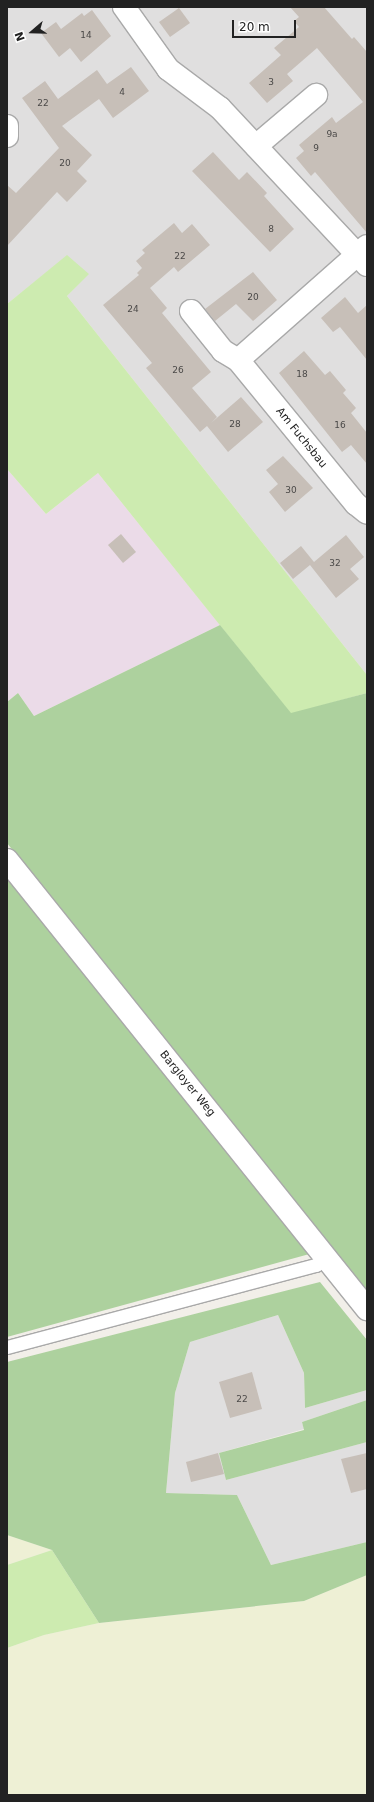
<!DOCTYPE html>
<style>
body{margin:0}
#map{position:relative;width:374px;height:1802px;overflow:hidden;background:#f2efe9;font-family:"DejaVu Sans",sans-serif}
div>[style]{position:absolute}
.residential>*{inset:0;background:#e0dfdf}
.industrial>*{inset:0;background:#ebdbe8}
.farmland>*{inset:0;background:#eef0d5}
.grass>*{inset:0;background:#cdebb0}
.forest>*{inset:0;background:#add19e}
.building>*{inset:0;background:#c7bfb8}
.roads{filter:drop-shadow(1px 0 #a9a9a9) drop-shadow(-1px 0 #a9a9a9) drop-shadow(0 1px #a9a9a9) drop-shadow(0 -1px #a9a9a9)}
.lane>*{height:13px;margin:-6.5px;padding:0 6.5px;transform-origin:6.5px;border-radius:6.5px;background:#fff}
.street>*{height:22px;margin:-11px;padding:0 11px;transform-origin:11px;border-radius:11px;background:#fff}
span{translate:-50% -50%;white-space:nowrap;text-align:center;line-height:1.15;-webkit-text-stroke:3px #fff;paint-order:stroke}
.number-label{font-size:9px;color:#4b4948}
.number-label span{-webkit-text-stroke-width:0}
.street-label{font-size:11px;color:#222}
.frame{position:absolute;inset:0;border:8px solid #222;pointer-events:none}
.north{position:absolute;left:12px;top:12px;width:40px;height:40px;-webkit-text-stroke:3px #fff;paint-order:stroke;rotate:250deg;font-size:11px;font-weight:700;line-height:16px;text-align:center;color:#222}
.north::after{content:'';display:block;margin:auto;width:14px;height:18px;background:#222;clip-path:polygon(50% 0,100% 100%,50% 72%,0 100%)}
.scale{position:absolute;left:232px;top:20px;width:64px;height:18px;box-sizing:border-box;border:2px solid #222;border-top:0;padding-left:5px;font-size:12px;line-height:14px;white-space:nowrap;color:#222;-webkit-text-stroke:3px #fff;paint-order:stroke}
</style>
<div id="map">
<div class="residential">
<div style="clip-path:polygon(7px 7px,367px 7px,367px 675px,67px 296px,88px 274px,67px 256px,7px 304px)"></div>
<div style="clip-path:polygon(278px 1315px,304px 1373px,305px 1408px,367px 1390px,367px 1400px,302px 1422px,304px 1429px,219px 1453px,226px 1480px,367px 1442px,367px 1542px,271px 1565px,237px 1495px,166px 1493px,175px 1393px,190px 1342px)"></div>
</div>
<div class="industrial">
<div style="clip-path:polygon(7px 469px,46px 514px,98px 473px,220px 625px,34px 716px,18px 693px,7px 702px)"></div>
</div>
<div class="farmland">
<div style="clip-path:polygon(7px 1535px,52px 1550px,7px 1565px)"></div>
<div style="clip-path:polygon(367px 1575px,367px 1795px,7px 1795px,7px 1648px,44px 1635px,99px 1623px,304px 1601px)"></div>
</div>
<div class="grass">
<div style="clip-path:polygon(67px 255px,89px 274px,67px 296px,367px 675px,367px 693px,291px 714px,98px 473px,46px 514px,7px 469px,7px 304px)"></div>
<div style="clip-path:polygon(52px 1550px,99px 1623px,44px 1635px,7px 1648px,7px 1565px)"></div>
</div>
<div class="forest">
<div style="clip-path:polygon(220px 625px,291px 713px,367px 693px,367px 1299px,7px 843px,7px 702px,18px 693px,34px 716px)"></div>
<div style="clip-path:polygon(7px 876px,313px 1253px,7px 1337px)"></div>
<div style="clip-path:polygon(320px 1282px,367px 1340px,367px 1390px,305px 1408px,304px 1373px,278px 1315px,190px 1342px,175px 1393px,166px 1493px,237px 1495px,271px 1565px,367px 1542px,367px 1575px,304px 1601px,99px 1623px,52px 1550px,7px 1535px,7px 1362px)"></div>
<div style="clip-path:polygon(367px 1400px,367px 1442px,226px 1480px,219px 1453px,304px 1430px,302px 1422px)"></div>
</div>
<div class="building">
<div style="clip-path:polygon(290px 7px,324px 7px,352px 39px,354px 37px,367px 52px,367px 233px,315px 172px,311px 176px,296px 158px,304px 151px,299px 145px,332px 117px,336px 123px,363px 102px,317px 48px,287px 74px,293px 81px,267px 103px,249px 83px,281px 55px,274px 48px,299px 27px,294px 21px,299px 17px)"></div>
<div style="clip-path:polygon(179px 8px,190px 23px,170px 37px,159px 22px)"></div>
<div style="clip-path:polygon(92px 10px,111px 36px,81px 62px,70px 48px,59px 57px,41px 33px,56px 22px,61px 29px,82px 13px,84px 16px)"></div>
<div style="clip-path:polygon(131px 67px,149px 91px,113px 118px,99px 99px,62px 126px,92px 155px,77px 171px,87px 181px,67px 202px,57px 192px,7px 246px,7px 185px,16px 193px,59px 148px,22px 98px,45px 81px,58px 99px,97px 70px,107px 84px)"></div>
<div style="clip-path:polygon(213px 152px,239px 180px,247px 172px,267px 193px,264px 196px,294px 229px,270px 252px,192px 171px)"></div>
<div style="clip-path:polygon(174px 223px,182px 233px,192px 224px,210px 245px,178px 272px,174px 267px,150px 288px,167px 308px,162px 313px,211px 372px,192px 388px,217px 417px,211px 423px,241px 397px,263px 422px,228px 452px,207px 426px,200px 432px,146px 368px,152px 363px,103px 305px,139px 275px,137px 273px,142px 268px,136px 261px,145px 253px,142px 250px)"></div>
<div style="clip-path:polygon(253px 272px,277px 300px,253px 321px,236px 304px,215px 321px,205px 309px)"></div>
<div style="clip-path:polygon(345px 297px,358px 313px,367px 305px,367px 360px,340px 327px,333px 332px,321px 318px)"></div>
<div style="clip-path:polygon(304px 351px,325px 375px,330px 371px,346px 390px,343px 393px,356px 408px,351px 413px,367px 433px,367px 464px,351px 445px,342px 452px,279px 373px)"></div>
<div style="clip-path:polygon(283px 456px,313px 488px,285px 512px,269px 492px,278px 484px,266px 470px)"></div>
<div style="clip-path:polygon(121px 534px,136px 552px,123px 563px,108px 545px)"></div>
<div style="clip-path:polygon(346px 535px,364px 557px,350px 569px,359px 579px,336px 598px,310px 565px,293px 579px,280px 563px,301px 546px,314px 562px)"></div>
<div style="clip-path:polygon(252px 1372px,262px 1409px,230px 1418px,219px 1382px)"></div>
<div style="clip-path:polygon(218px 1453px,224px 1474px,191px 1482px,186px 1462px)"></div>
<div style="clip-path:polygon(367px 1453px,367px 1489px,351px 1493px,341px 1459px)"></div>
</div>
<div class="roads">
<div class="lane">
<div style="left:7px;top:1347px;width:320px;rotate:-14.9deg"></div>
<div style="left:316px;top:1265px;width:13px;rotate:-39deg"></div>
</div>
<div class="street">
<div style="left:124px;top:7px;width:76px;rotate:54.6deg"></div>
<div style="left:168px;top:69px;width:65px;rotate:36.9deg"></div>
<div style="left:220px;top:108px;width:215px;rotate:46.9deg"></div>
<div style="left:7px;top:126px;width:10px;rotate:90deg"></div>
<div style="left:256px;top:146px;width:79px;rotate:-40.4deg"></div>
<div style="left:367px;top:246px;width:172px;rotate:138.5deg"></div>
<div style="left:238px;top:360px;width:186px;rotate:50.7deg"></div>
<div style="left:356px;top:504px;width:14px;rotate:39deg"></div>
<div style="left:191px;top:311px;width:51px;rotate:51.3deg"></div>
<div style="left:223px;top:351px;width:17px;rotate:31deg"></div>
<div style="left:7px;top:860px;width:576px;rotate:51.28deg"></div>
</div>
</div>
<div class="number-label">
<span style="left:86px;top:35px">14</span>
<span style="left:271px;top:82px">3</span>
<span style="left:122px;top:92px">4</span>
<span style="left:43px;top:103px">22</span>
<span style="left:332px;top:134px">9a</span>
<span style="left:316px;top:148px">9</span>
<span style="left:65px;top:163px">20</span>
<span style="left:271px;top:229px">8</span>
<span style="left:180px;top:256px">22</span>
<span style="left:253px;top:297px">20</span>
<span style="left:133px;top:309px">24</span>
<span style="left:178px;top:370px">26</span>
<span style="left:302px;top:374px">18</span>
<span style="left:235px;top:424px">28</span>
<span style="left:340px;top:425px">16</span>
<span style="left:291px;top:490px">30</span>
<span style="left:335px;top:563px">32</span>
<span style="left:242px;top:1399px">22</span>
</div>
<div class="street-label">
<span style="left:301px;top:438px;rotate:51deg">Am Fuchsbau</span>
<span style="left:187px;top:1084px;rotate:51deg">Bargloyer Weg</span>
</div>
<div class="frame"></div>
<div class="north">N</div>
<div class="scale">20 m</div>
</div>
